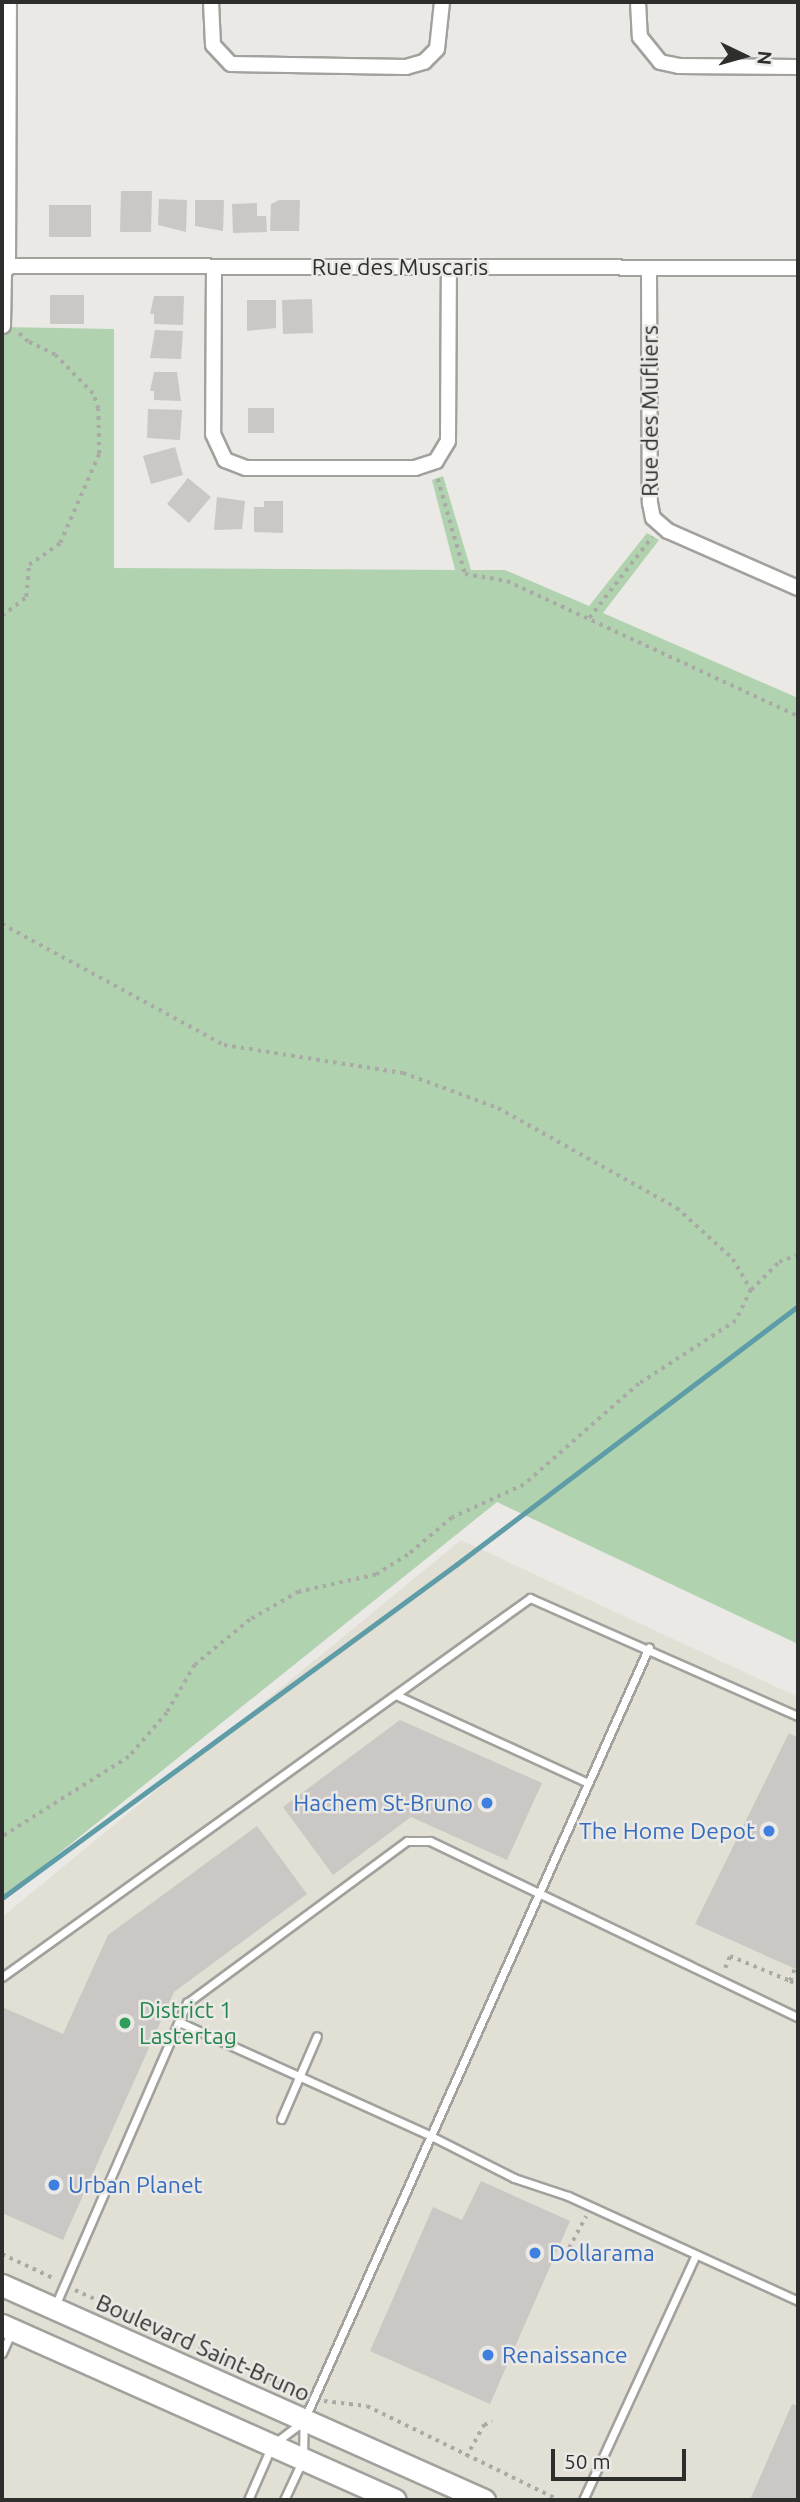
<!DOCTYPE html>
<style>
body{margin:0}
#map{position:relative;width:800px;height:2502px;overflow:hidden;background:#eae9e5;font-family:Ubuntu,sans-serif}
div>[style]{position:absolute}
.built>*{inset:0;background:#e2dfd4}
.green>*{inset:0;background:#b1d2af}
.stream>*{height:5px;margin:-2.5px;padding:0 2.5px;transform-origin:2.5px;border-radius:2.5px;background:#5e9ca7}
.building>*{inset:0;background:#cac7c4}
.path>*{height:3.5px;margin-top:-1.75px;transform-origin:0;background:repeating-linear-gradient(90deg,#a9a9a6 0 3.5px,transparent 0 8.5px)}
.roads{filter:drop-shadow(2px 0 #a2a19d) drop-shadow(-2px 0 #a2a19d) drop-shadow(0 2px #a2a19d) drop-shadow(0 -2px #a2a19d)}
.lane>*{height:7px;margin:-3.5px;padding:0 3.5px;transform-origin:3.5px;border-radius:3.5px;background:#fff}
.street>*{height:14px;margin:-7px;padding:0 7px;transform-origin:7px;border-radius:7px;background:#fff}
.secondary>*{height:21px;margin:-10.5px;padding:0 10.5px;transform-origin:10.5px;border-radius:10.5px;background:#fff}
.dots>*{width:19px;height:19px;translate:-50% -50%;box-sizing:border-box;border:4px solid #eae9e5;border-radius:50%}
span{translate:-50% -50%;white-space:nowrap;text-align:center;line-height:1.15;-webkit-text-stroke:5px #eae9e5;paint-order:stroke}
.street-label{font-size:23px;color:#2e2e2d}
.shop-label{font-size:23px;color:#366cbe}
.right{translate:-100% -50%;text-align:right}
.left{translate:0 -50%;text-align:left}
.leisure-label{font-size:23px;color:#27864d}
.frame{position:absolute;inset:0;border:4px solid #2e2e2d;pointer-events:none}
.north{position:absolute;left:709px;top:21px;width:70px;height:70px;-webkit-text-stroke:5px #eae9e5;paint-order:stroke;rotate:95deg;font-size:19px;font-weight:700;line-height:28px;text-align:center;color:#2e2e2d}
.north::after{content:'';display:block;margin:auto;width:24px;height:32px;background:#2e2e2d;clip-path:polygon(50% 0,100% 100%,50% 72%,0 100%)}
.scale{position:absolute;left:551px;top:2449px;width:135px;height:32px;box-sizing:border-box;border:4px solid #2e2e2d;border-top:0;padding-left:9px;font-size:21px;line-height:24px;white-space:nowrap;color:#2e2e2d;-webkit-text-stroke:5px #eae9e5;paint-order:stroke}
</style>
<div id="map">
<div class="built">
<div style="clip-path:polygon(461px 1540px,798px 1697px,798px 2500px,2px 2500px,2px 1917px)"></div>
</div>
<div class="green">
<div style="clip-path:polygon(2px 327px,114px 329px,114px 568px,455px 570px,432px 480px,443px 476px,471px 570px,505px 570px,589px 606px,647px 533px,659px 540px,603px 613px,798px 698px,798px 1644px,497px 1502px,2px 1899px)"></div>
</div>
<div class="stream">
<div style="left:2px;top:1898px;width:564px;rotate:-36.28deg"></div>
<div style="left:457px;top:1564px;width:428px;rotate:-37.1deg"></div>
</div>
<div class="building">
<div style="clip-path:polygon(121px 191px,152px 191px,151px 232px,120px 232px)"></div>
<div style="clip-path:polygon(159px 199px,187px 200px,186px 232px,158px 225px)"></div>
<div style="clip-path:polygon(195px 200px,224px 200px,223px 231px,195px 226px)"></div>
<div style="clip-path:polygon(279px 200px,300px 200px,299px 231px,270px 231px,271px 204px)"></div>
<div style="clip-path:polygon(257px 203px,257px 216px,266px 216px,267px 232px,233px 233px,232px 204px)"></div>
<div style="clip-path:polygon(49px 205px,91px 205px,91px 237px,49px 237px)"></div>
<div style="clip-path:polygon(50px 295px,84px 295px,84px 324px,50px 324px)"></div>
<div style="clip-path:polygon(154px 296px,184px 296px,183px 325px,154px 324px,154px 314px,150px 314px)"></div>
<div style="clip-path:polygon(312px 299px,313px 333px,283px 334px,282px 300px)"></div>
<div style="clip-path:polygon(247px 300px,276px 300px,276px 328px,247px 331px)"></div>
<div style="clip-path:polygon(155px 330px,183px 331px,181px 359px,150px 358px)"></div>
<div style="clip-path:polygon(154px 372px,177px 372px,181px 401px,154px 400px,154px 391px,150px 391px)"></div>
<div style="clip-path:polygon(248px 408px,274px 408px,274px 433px,248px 433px)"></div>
<div style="clip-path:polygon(148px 409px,182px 410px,180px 440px,147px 438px)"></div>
<div style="clip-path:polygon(175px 447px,183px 475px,151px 484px,143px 456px)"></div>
<div style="clip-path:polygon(188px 478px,211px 497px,189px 523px,167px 504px)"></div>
<div style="clip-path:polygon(217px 497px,245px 501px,242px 529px,214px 530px)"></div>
<div style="clip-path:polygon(264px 501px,283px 501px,283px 533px,254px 532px,254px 507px,264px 507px)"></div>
<div style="clip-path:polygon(400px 1720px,542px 1783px,507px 1860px,411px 1817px,333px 1875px,283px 1807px)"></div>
<div style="clip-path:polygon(789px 1733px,798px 1738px,798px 1970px,695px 1924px)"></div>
<div style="clip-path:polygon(257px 1826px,307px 1894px,174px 1992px,63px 2240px,2px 2213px,2px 2007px,63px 2034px,108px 1935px)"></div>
<div style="clip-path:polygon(481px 2181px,570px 2221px,490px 2404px,370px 2351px,433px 2207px,462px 2220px)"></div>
<div style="clip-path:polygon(792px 2404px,798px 2406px,798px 2500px,750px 2500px)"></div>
</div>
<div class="path">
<div style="left:438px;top:479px;width:99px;rotate:74.1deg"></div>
<div style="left:465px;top:574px;width:43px;rotate:9.5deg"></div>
<div style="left:507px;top:581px;width:321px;rotate:24.9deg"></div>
<div style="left:2px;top:616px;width:31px;rotate:-38deg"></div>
<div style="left:26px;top:597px;width:32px;rotate:-85deg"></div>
<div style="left:29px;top:565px;width:38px;rotate:-35deg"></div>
<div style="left:60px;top:543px;width:97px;rotate:-66.3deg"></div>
<div style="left:99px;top:454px;width:45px;rotate:-91.3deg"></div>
<div style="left:98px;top:409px;width:16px;rotate:-108deg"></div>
<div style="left:93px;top:394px;width:54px;rotate:-134.3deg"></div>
<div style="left:55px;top:355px;width:30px;rotate:-154deg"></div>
<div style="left:28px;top:342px;width:16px;rotate:-137deg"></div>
<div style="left:589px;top:618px;width:103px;rotate:-52.1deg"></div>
<div style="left:2px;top:924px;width:253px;rotate:28.6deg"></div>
<div style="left:224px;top:1045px;width:181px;rotate:8.9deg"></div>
<div style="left:403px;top:1073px;width:101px;rotate:20.2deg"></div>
<div style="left:498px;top:1108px;width:205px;rotate:29.2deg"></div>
<div style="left:677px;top:1208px;width:76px;rotate:42.3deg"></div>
<div style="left:733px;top:1259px;width:36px;rotate:60deg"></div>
<div style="left:751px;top:1290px;width:34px;rotate:116deg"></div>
<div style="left:736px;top:1321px;width:116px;rotate:147deg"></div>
<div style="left:639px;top:1384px;width:153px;rotate:138.7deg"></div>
<div style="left:524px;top:1485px;width:79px;rotate:155.4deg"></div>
<div style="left:452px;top:1518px;width:57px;rotate:139.9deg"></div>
<div style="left:408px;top:1555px;width:38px;rotate:148deg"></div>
<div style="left:376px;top:1575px;width:79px;rotate:167.6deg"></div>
<div style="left:299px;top:1592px;width:56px;rotate:150.3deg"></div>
<div style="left:250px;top:1620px;width:71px;rotate:140.7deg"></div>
<div style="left:195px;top:1665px;width:56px;rotate:120.3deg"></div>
<div style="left:167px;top:1713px;width:58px;rotate:130.8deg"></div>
<div style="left:129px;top:1757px;width:150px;rotate:147.8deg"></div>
<div style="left:751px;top:1290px;width:40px;rotate:-45deg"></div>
<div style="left:779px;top:1262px;width:20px;rotate:-20deg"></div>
<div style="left:725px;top:1968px;width:13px;rotate:-67deg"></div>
<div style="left:730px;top:1956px;width:65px;rotate:22.6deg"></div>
<div style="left:790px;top:1981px;width:14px;rotate:-69deg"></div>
<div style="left:790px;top:1981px;width:9px;rotate:27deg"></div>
<div style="left:569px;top:2248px;width:36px;rotate:-62deg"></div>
<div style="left:2px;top:2254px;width:56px;rotate:25.2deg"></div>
<div style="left:75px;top:2290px;width:252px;rotate:24.4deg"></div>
<div style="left:324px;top:2401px;width:43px;rotate:6.6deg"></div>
<div style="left:367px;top:2406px;width:214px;rotate:26.1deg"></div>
<div style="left:466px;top:2457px;width:37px;rotate:-61deg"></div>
<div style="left:484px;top:2425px;width:9px;rotate:-21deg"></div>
</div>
<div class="roads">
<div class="lane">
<div style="left:396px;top:1695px;width:211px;rotate:24.6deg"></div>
<div style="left:2px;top:1977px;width:650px;rotate:-35.67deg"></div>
<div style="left:530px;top:1598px;width:293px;rotate:23.8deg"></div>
<div style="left:179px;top:2022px;width:277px;rotate:24.3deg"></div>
<div style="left:431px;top:2136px;width:93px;rotate:26.8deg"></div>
<div style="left:514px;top:2178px;width:57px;rotate:18.4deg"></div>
<div style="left:568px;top:2196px;width:253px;rotate:24.5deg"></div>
<div style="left:281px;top:2119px;width:90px;rotate:-66.6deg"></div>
<div style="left:55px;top:2306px;width:331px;rotate:-66.5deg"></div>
<div style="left:187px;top:2003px;width:273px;rotate:-36.4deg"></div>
<div style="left:407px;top:1841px;width:23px"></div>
<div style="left:430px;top:1841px;width:408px;rotate:25.6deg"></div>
<div style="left:2px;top:2353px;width:22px;rotate:-66deg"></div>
<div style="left:248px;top:2500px;width:60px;rotate:-66.4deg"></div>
<div style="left:272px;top:2445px;width:36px;rotate:-37deg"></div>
<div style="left:284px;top:2500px;width:45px;rotate:-65.1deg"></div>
<div style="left:303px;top:2459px;width:39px;rotate:-89deg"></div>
<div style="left:304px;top:2420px;width:846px;rotate:-65.95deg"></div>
<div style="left:583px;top:2500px;width:268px;rotate:-65.3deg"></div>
</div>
<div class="street">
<div style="left:211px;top:2px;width:43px;rotate:87.3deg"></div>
<div style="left:213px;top:45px;width:26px;rotate:47deg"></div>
<div style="left:231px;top:64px;width:175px;rotate:1deg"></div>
<div style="left:406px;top:67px;width:19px;rotate:-16deg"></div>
<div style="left:424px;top:62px;width:18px;rotate:-45deg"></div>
<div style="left:437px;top:49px;width:47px;rotate:-83.9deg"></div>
<div style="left:638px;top:2px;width:35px;rotate:87deg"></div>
<div style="left:640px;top:37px;width:32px;rotate:51deg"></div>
<div style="left:660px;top:62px;width:19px;rotate:12deg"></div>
<div style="left:679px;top:66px;width:119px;rotate:0.5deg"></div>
<div style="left:2px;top:266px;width:796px;rotate:0.14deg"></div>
<div style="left:214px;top:267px;width:167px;rotate:90.3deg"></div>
<div style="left:213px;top:434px;width:29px;rotate:65deg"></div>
<div style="left:225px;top:460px;width:22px;rotate:21deg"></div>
<div style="left:246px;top:468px;width:169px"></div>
<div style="left:415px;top:468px;width:22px;rotate:-18deg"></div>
<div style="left:436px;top:461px;width:23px;rotate:-59deg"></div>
<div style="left:448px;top:441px;width:174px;rotate:-89.7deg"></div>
<div style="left:649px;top:268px;width:235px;rotate:89.8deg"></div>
<div style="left:650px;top:503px;width:15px;rotate:79deg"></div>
<div style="left:653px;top:518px;width:20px;rotate:41deg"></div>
<div style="left:668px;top:531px;width:142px;rotate:23.7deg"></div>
<div style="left:3px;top:326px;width:60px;rotate:-89deg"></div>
</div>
<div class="secondary">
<div style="left:4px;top:266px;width:264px;rotate:-89.8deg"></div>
<div style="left:2px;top:2285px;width:528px;rotate:24.04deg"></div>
<div style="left:2px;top:2325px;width:430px;rotate:24deg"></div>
</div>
</div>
<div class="dots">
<div style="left:487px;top:1803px;background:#3f7fe0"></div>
<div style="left:769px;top:1831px;background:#3f7fe0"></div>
<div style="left:125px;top:2023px;background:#2e9e5b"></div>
<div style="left:54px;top:2185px;background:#3f7fe0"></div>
<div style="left:535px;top:2253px;background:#3f7fe0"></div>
<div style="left:488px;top:2355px;background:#3f7fe0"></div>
</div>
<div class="street-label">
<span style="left:400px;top:267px">Rue des Muscaris</span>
<span style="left:650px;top:411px;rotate:-90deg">Rue des Mufliers</span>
<span style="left:203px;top:2348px;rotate:24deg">Boulevard Saint-Bruno</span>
</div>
<div class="shop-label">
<span class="right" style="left:473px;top:1803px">Hachem St-Bruno</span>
<span class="right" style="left:755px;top:1831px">The Home Depot</span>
<span class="left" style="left:68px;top:2185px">Urban Planet</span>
<span class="left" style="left:549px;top:2253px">Dollarama</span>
<span class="left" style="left:502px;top:2355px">Renaissance</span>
</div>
<div class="leisure-label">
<span class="left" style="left:139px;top:2023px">District 1<br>Lastertag</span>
</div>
<div class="frame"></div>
<div class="north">N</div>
<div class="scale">50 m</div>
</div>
